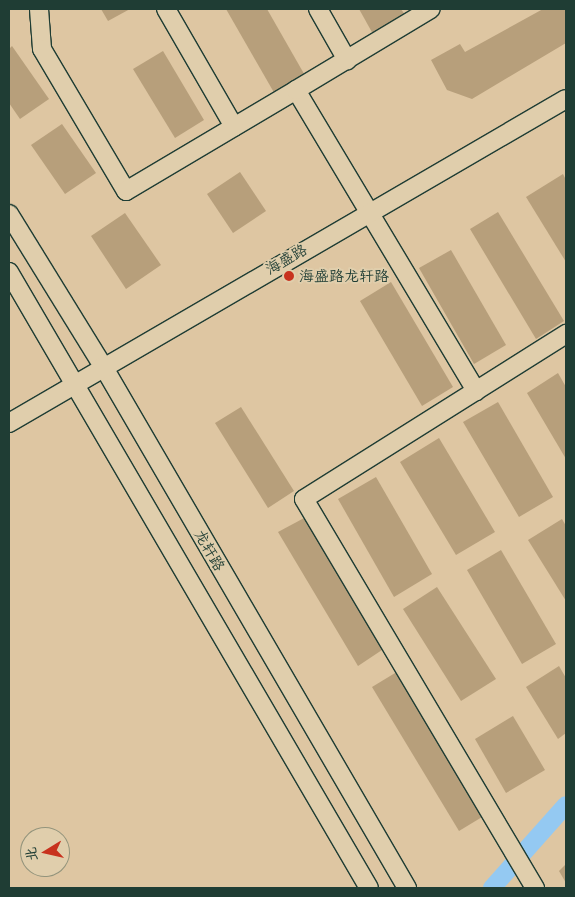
<!DOCTYPE html>
<meta charset="utf-8">
<style>
body{margin:0}
#map{position:relative;width:575px;height:897px;overflow:hidden;background:#dec6a2;font-family:Mali,"LXGW WenKai TC",sans-serif}
div>[style]{position:absolute}
.canal>*{height:18px;margin:-9px;padding:0 9px;transform-origin:9px;border-radius:9px;background:#94c9f2}
.building>*{inset:0;background:#b79f7b}
.roads{filter:drop-shadow(1px 0 #1f3d34) drop-shadow(-1px 0 #1f3d34) drop-shadow(0 1px #1f3d34) drop-shadow(0 -1px #1f3d34)}
.minor>*{height:18px;margin:-9px;padding:0 9px;transform-origin:9px;border-radius:9px;background:#e0ceac}
.dots>*{width:14px;height:14px;translate:-50% -50%;box-sizing:border-box;border:2px solid #e0ceac;border-radius:50%}
span{translate:-50% -50%;white-space:nowrap;text-align:center;line-height:1.15;-webkit-text-stroke:4px #e0ceac;paint-order:stroke}
.street-label{font-size:15px;color:#1f3d34}
.poi-label{font-size:15px;color:#1f3d34}
.left{translate:0 -50%;text-align:left}
.frame{position:absolute;inset:0;border:10px solid #1f3d34;pointer-events:none}
.north{position:absolute;left:20px;top:827px;width:50px;height:50px;box-sizing:border-box;background:#e0ceac;border:1px solid #93947c;border-radius:50%;rotate:261deg;font-size:14px;font-weight:700;line-height:20px;text-align:center;color:#1f3d34}
.north::after{content:'';display:block;margin:auto;width:18px;height:22px;background:#c8321e;clip-path:polygon(50% 0,100% 100%,50% 72%,0 100%)}
</style>
<div id="map">
<div class="canal">
<div style="left:492px;top:888px;width:111px;rotate:-48.3deg"></div>
</div>
<div class="building">
<div style="clip-path:polygon(101px 9px,130px 9px,108px 21px)"></div>
<div style="clip-path:polygon(226px 9px,267px 9px,307px 79px,276px 96px)"></div>
<div style="clip-path:polygon(359px 9px,401px 9px,405px 15px,373px 34px)"></div>
<div style="clip-path:polygon(543px 9px,566px 9px,566px 43px,472px 99px,447px 90px,431px 60px,460px 44px,465px 52px)"></div>
<div style="clip-path:polygon(12px 46px,49px 99px,20px 119px,9px 103px,9px 49px)"></div>
<div style="clip-path:polygon(163px 51px,204px 120px,175px 138px,133px 69px)"></div>
<div style="clip-path:polygon(62px 124px,96px 173px,65px 194px,31px 145px)"></div>
<div style="clip-path:polygon(240px 172px,266px 211px,233px 233px,207px 194px)"></div>
<div style="clip-path:polygon(563px 174px,566px 180px,566px 262px,526px 197px)"></div>
<div style="clip-path:polygon(498px 212px,564px 321px,536px 339px,470px 229px)"></div>
<div style="clip-path:polygon(125px 213px,161px 265px,126px 289px,91px 236px)"></div>
<div style="clip-path:polygon(451px 250px,506px 345px,474px 364px,419px 268px)"></div>
<div style="clip-path:polygon(391px 282px,453px 387px,422px 406px,360px 301px)"></div>
<div style="clip-path:polygon(558px 373px,566px 387px,566px 459px,527px 393px)"></div>
<div style="clip-path:polygon(498px 402px,553px 497px,519px 517px,463px 422px)"></div>
<div style="clip-path:polygon(241px 407px,294px 491px,268px 508px,215px 423px)"></div>
<div style="clip-path:polygon(439px 438px,495px 532px,456px 555px,400px 462px)"></div>
<div style="clip-path:polygon(376px 477px,432px 574px,394px 597px,338px 499px)"></div>
<div style="clip-path:polygon(306px 517px,385px 648px,358px 666px,278px 532px)"></div>
<div style="clip-path:polygon(562px 519px,566px 526px,566px 601px,528px 540px)"></div>
<div style="clip-path:polygon(501px 550px,556px 644px,522px 664px,467px 570px)"></div>
<div style="clip-path:polygon(437px 587px,496px 679px,461px 701px,403px 609px)"></div>
<div style="clip-path:polygon(559px 666px,566px 678px,566px 733px,558px 739px,526px 687px)"></div>
<div style="clip-path:polygon(400px 670px,487px 814px,459px 831px,372px 687px)"></div>
<div style="clip-path:polygon(513px 716px,545px 770px,506px 793px,475px 739px)"></div>
<div style="clip-path:polygon(566px 864px,566px 883px,559px 871px)"></div>
</div>
<div class="roads">
<div class="minor">
<div style="left:39px;top:9px;width:40px;rotate:85.7deg"></div>
<div style="left:42px;top:49px;width:165px;rotate:59.4deg"></div>
<div style="left:126px;top:191px;width:198px;rotate:-30.7deg"></div>
<div style="left:296px;top:90px;width:351px;rotate:59.1deg"></div>
<div style="left:166px;top:9px;width:136px;rotate:60deg"></div>
<div style="left:318px;top:9px;width:59px;rotate:60.4deg"></div>
<div style="left:296px;top:90px;width:157px;rotate:-31deg"></div>
<div style="left:9px;top:214px;width:179px;rotate:58.3deg"></div>
<div style="left:103px;top:366px;width:604px;rotate:59.78deg"></div>
<div style="left:9px;top:272px;width:713px;rotate:59.7deg"></div>
<div style="left:9px;top:423px;width:644px;rotate:-30.19deg"></div>
<div style="left:535px;top:888px;width:452px;rotate:-120.7deg"></div>
<div style="left:304px;top:499px;width:310px;rotate:-32.2deg"></div>
</div>
</div>
<div class="dots">
<div style="left:289px;top:276px;background:#c8321e"></div>
</div>
<div class="street-label">
<span style="left:286px;top:259px;rotate:-30deg">海盛路</span>
<span style="left:210px;top:550px;rotate:60deg">龙轩路</span>
</div>
<div class="poi-label">
<span class="left" style="left:299px;top:276px">海盛路龙轩路</span>
</div>
<div class="frame"></div>
<div class="north">北</div>
</div>
